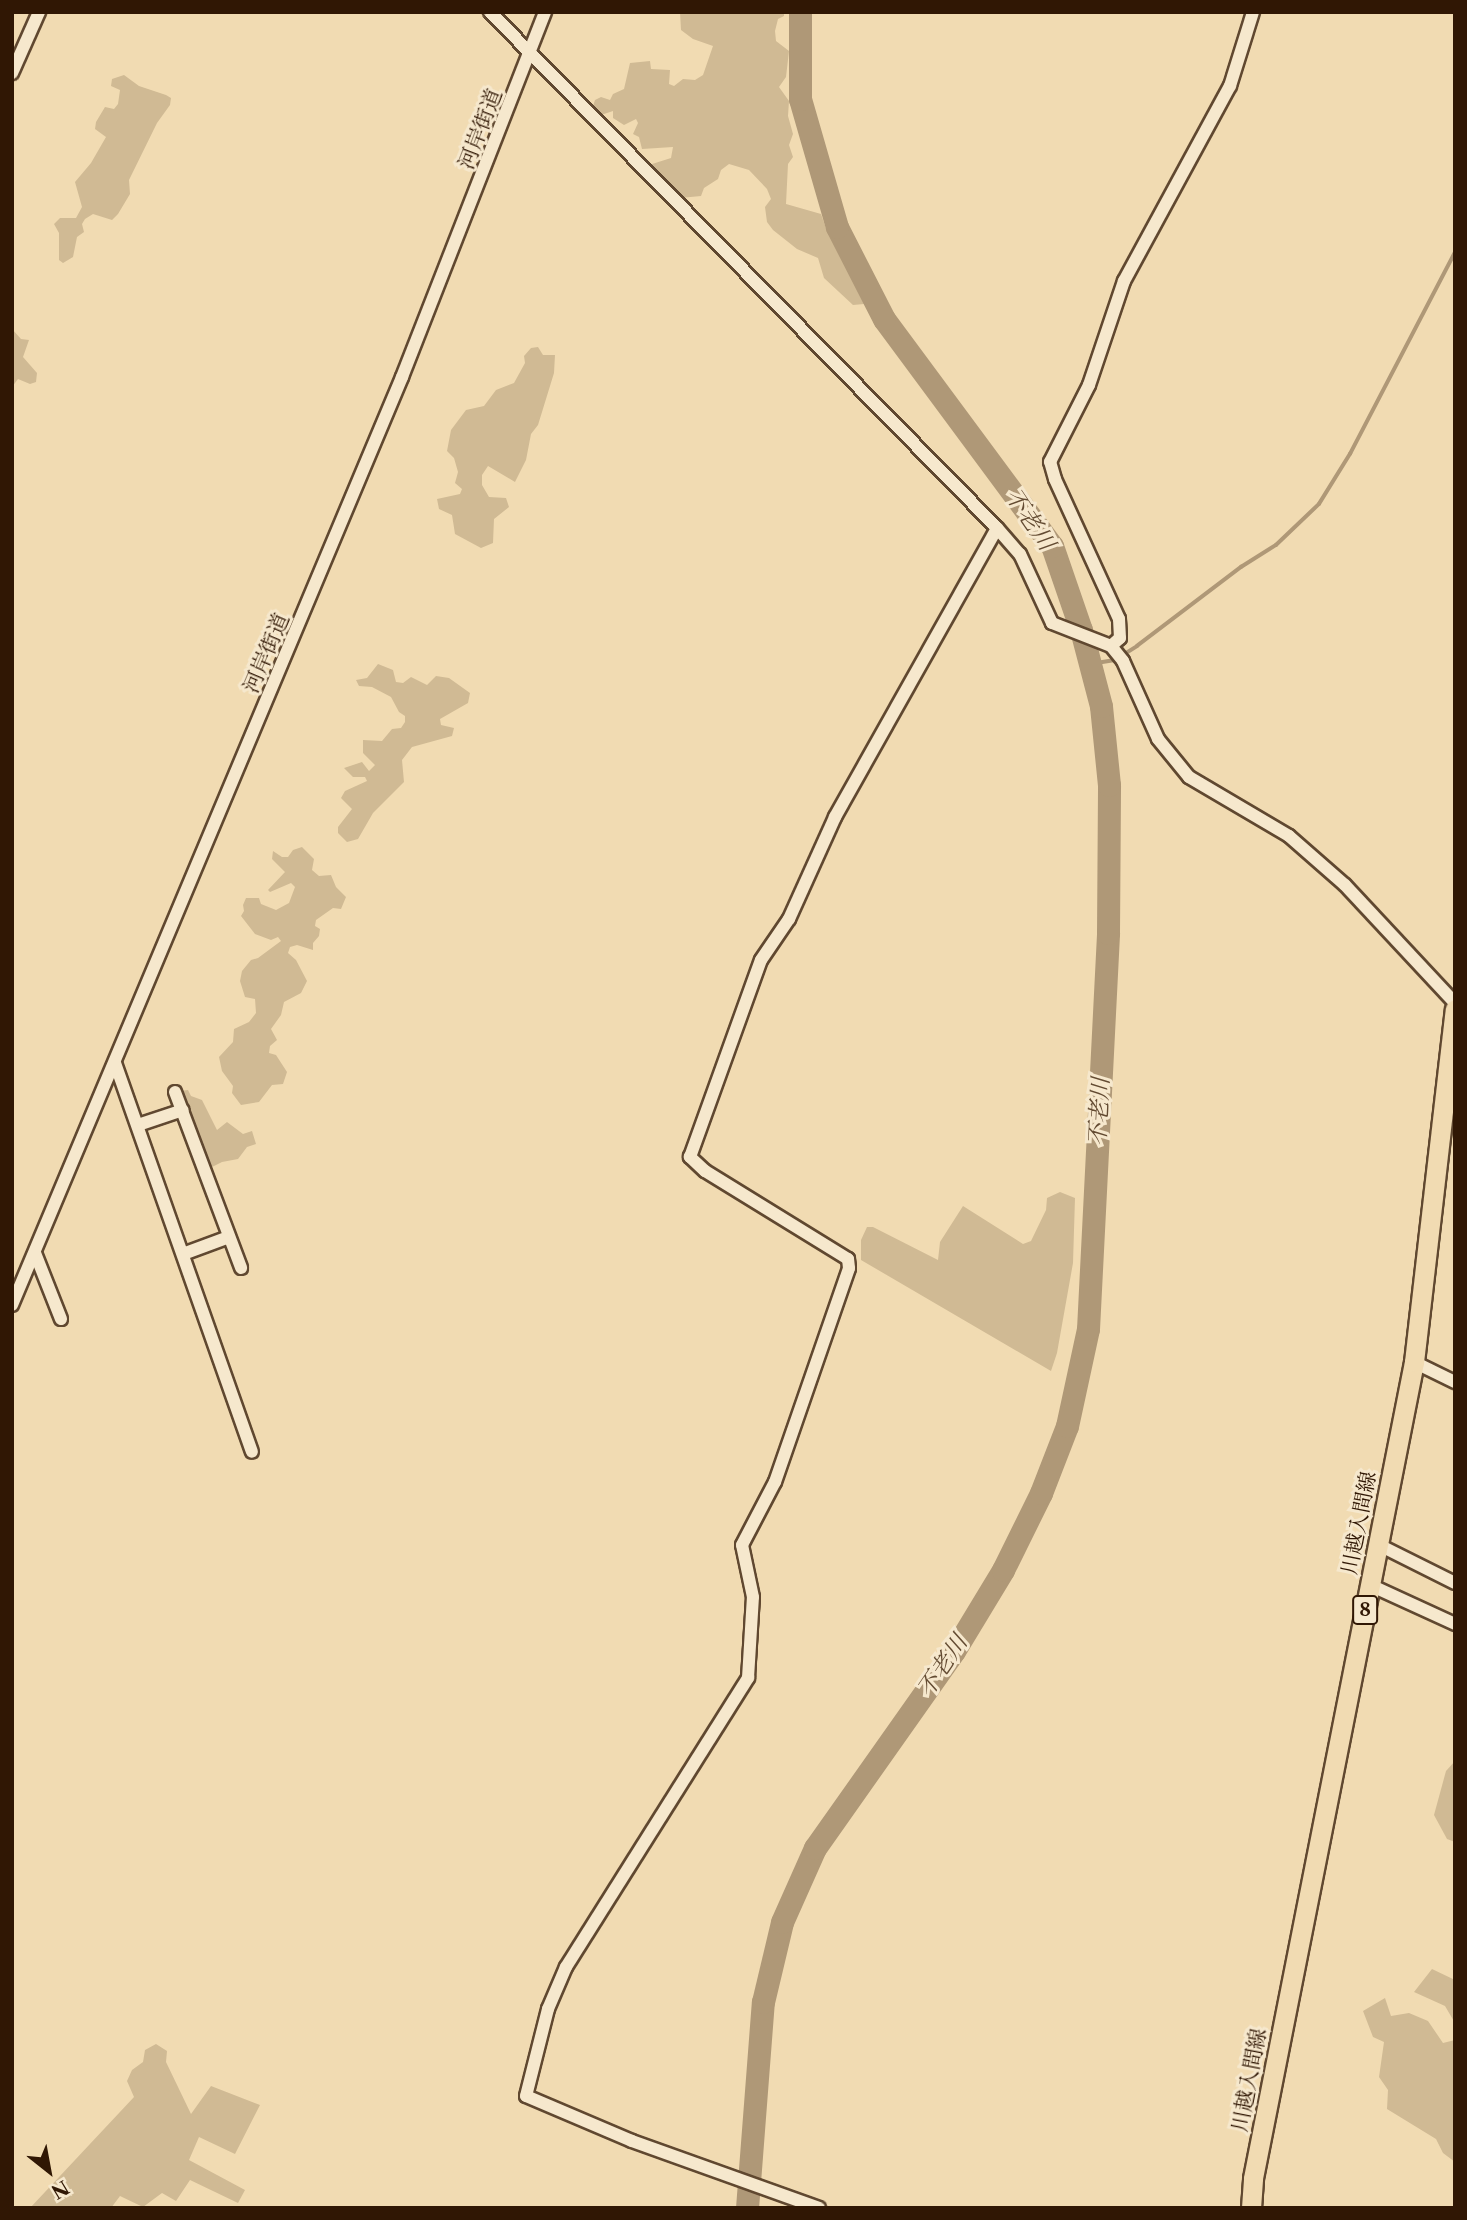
<!DOCTYPE html>
<meta charset="utf-8">
<style>
body{margin:0}
#map{position:relative;width:1467px;height:2220px;overflow:hidden;background:#f1dbb2;font-family:"Libre Caslon Text","Noto Serif JP",serif}
div>[style]{position:absolute}
.green>*{inset:0;background:#d0ba94}
.stream>*{height:3.5px;margin:-1.75px;padding:0 1.75px;transform-origin:1.75px;border-radius:1.75px;background:#af9877}
.river>*{height:23px;margin:-11.5px;padding:0 11.5px;transform-origin:11.5px;border-radius:11.5px;background:#af9877}
.roads{filter:drop-shadow(2px 0 #604830) drop-shadow(-2px 0 #604830) drop-shadow(0 2px #604830) drop-shadow(0 -2px #604830)}
.street>*{height:12px;margin:-6px;padding:0 6px;transform-origin:6px;border-radius:6px;background:#f6e8cd}
.primary>*{height:19px;margin:-9.5px;padding:0 9.5px;transform-origin:9.5px;border-radius:9.5px;background:#f1dbb2}
span{translate:-50% -50%;white-space:nowrap;text-align:center;line-height:1.15;-webkit-text-stroke:6px #f6e8cd;paint-order:stroke}
.shield-label span{padding:2px 5px;background:#f6e8cd;border:2px solid;border-radius:5px;-webkit-text-stroke-width:0}
.shield-label{font-size:19px;color:#301704;font-weight:700}
.street-label{font-size:21px;color:#301704}
.water-label{font-size:23px;color:#634b32;font-style:italic}
.frame{position:absolute;inset:0;border:14px solid #301704;pointer-events:none}
.north{position:absolute;left:14px;top:2136px;width:70px;height:70px;-webkit-text-stroke:5px #f6e8cd;paint-order:stroke;rotate:149deg;font-size:19px;font-weight:700;line-height:28px;text-align:center;color:#301704}
.north::after{content:'';display:block;margin:auto;width:24px;height:32px;background:#301704;clip-path:polygon(50% 0,100% 100%,50% 72%,0 100%)}
</style>
<div id="map">
<div class="green">
<div style="clip-path:polygon(680px 12px,784px 12px,784px 16px,778px 19px,775px 31px,776px 41px,789px 51px,786px 77px,779px 87px,789px 101px,788px 116px,793px 134px,789px 145px,793px 157px,788px 164px,786px 204px,821px 214px,828px 234px,837px 240px,851px 242px,855px 248px,851px 263px,854px 270px,864px 272px,869px 283px,864px 290px,864px 304px,853px 305px,824px 278px,818px 258px,797px 249px,773px 230px,767px 222px,765px 207px,771px 199px,767px 189px,749px 170px,729px 164px,721px 170px,718px 179px,704px 188px,701px 196px,680px 198px,667px 182px,657px 179px,649px 165px,671px 158px,673px 147px,642px 149px,639px 137px,633px 134px,638px 123px,636px 119px,624px 125px,613px 118px,613px 111px,601px 115px,592px 109px,595px 100px,601px 97px,610px 100px,613px 94px,624px 89px,630px 63px,650px 61px,651px 69px,670px 70px,669px 84px,674px 86px,683px 79px,695px 80px,703px 75px,713px 46px,693px 39px,681px 30px)"></div>
<div style="clip-path:polygon(124px 75px,139px 86px,166px 95px,171px 98px,170px 105px,157px 123px,129px 180px,130px 194px,118px 214px,112px 220px,93px 214px,85px 219px,82px 224px,84px 232px,77px 237px,73px 257px,63px 263px,59px 260px,59px 233px,54px 224px,60px 218px,76px 218px,82px 207px,75px 182px,91px 163px,106px 137px,95px 129px,96px 122px,105px 107px,114px 109px,118px 104px,120px 90px,111px 86px,112px 79px)"></div>
<div style="clip-path:polygon(12px 329px,21px 339px,29px 340px,23px 357px,37px 373px,36px 382px,30px 384px,18px 379px,12px 387px)"></div>
<div style="clip-path:polygon(538px 347px,543px 355px,555px 355px,554px 373px,538px 425px,531px 434px,526px 460px,515px 482px,488px 466px,482px 475px,482px 485px,489px 497px,506px 498px,509px 507px,494px 519px,493px 543px,481px 548px,455px 534px,452px 515px,439px 509px,437px 499px,460px 494px,462px 489px,455px 483px,458px 472px,454px 458px,447px 451px,451px 430px,466px 410px,484px 406px,496px 390px,514px 383px,525px 363px,524px 356px,531px 348px)"></div>
<div style="clip-path:polygon(378px 664px,393px 670px,396px 682px,403px 683px,411px 677px,427px 685px,436px 676px,449px 678px,470px 693px,468px 703px,440px 719px,441px 725px,454px 728px,452px 736px,412px 747px,402px 760px,404px 782px,373px 813px,358px 839px,347px 842px,338px 833px,338px 827px,352px 809px,341px 798px,345px 791px,367px 781px,365px 777px,353px 777px,344px 768px,362px 762px,369px 771px,375px 765px,363px 753px,363px 740px,382px 741px,392px 729px,401px 728px,405px 722px,405px 716px,399px 712px,391px 697px,372px 687px,359px 686px,356px 680px,367px 678px)"></div>
<div style="clip-path:polygon(302px 847px,314px 859px,312px 870px,319px 876px,331px 875px,336px 887px,346px 897px,341px 909px,333px 908px,316px 920px,315px 926px,320px 929px,319px 936px,313px 943px,313px 950px,297px 945px,290px 947px,288px 953px,296px 960px,307px 981px,301px 993px,284px 1002px,281px 1015px,271px 1029px,277px 1040px,270px 1046px,269px 1053px,276px 1055px,287px 1072px,283px 1084px,272px 1085px,259px 1102px,241px 1105px,232px 1093px,233px 1086px,222px 1071px,219px 1057px,233px 1042px,234px 1029px,249px 1022px,256px 1013px,255px 999px,245px 997px,240px 981px,242px 971px,251px 960px,258px 958px,281px 941px,278px 937px,271px 940px,255px 934px,241px 916px,244px 911px,243px 905px,246px 898px,259px 898px,261px 904px,276px 910px,289px 903px,295px 887px,291px 883px,270px 892px,268px 890px,285px 872px,272px 859px,273px 851px,282px 857px,288px 857px,293px 850px)"></div>
<div style="clip-path:polygon(188px 1090px,191px 1096px,202px 1100px,217px 1130px,227px 1122px,243px 1134px,252px 1131px,256px 1144px,247px 1147px,238px 1159px,222px 1162px,208px 1169px,205px 1155px,181px 1128px,180px 1091px)"></div>
<div style="clip-path:polygon(1060px 1192px,1075px 1198px,1073px 1263px,1057px 1353px,1051px 1371px,861px 1260px,861px 1240px,867px 1227px,873px 1227px,938px 1260px,940px 1242px,963px 1206px,1023px 1244px,1031px 1241px,1046px 1210px,1047px 1198px)"></div>
<div style="clip-path:polygon(1455px 1761px,1455px 1842px,1447px 1839px,1434px 1815px,1446px 1771px)"></div>
<div style="clip-path:polygon(1432px 1969px,1455px 1980px,1455px 2023px,1445px 2006px,1414px 1992px)"></div>
<div style="clip-path:polygon(1385px 1998px,1391px 2016px,1409px 2013px,1428px 2021px,1443px 2043px,1455px 2040px,1455px 2162px,1443px 2153px,1436px 2139px,1387px 2109px,1388px 2090px,1379px 2077px,1384px 2042px,1373px 2037px,1363px 2011px)"></div>
<div style="clip-path:polygon(156px 2044px,167px 2051px,166px 2062px,191px 2114px,211px 2086px,260px 2105px,235px 2154px,199px 2137px,189px 2160px,245px 2190px,238px 2203px,190px 2180px,176px 2201px,162px 2193px,143px 2207px,120px 2196px,111px 2208px,30px 2208px,134px 2097px,127px 2081px,132px 2070px,143px 2062px,145px 2050px)"></div>
</div>
<div class="stream">
<div style="left:1090px;top:664px;width:25px;rotate:-9deg"></div>
<div style="left:1115px;top:660px;width:26px;rotate:-32deg"></div>
<div style="left:1137px;top:646px;width:131px;rotate:-37.2deg"></div>
<div style="left:1241px;top:567px;width:41px;rotate:-32.2deg"></div>
<div style="left:1276px;top:545px;width:59px;rotate:-43.6deg"></div>
<div style="left:1319px;top:504px;width:59px;rotate:-58.2deg"></div>
<div style="left:1350px;top:454px;width:228px;rotate:-62.5deg"></div>
</div>
<div class="river">
<div style="left:747px;top:2208px;width:207px;rotate:-85.6deg"></div>
<div style="left:763px;top:2002px;width:82px;rotate:-76.6deg"></div>
<div style="left:782px;top:1922px;width:81px;rotate:-66deg"></div>
<div style="left:815px;top:1848px;width:241px;rotate:-54.8deg"></div>
<div style="left:954px;top:1651px;width:95px;rotate:-58.8deg"></div>
<div style="left:1003px;top:1570px;width:86px;rotate:-63.7deg"></div>
<div style="left:1041px;top:1493px;width:72px;rotate:-68.8deg"></div>
<div style="left:1067px;top:1426px;width:99px;rotate:-77.8deg"></div>
<div style="left:1088px;top:1329px;width:397px;rotate:-87.1deg"></div>
<div style="left:1108px;top:933px;width:148px;rotate:-89.6deg"></div>
<div style="left:1109px;top:785px;width:79px;rotate:-95.8deg"></div>
<div style="left:1101px;top:706px;width:79px;rotate:-104.7deg"></div>
<div style="left:1081px;top:630px;width:89px;rotate:-109deg"></div>
<div style="left:1052px;top:546px;width:282px;rotate:-126.5deg"></div>
<div style="left:884px;top:319px;width:103px;rotate:-117.1deg"></div>
<div style="left:837px;top:227px;width:133px;rotate:-106.1deg"></div>
<div style="left:800px;top:99px;width:87px;rotate:-90deg"></div>
</div>
<div class="roads">
<div class="street">
<div style="left:490px;top:12px;width:723px;rotate:45.5deg"></div>
<div style="left:997px;top:528px;width:35px;rotate:49deg"></div>
<div style="left:1020px;top:554px;width:76px;rotate:65.1deg"></div>
<div style="left:1052px;top:623px;width:63px;rotate:21.3deg"></div>
<div style="left:1111px;top:646px;width:19px;rotate:51deg"></div>
<div style="left:1123px;top:661px;width:85px;rotate:65.8deg"></div>
<div style="left:1158px;top:739px;width:49px;rotate:50.8deg"></div>
<div style="left:1189px;top:777px;width:116px;rotate:30.5deg"></div>
<div style="left:1289px;top:836px;width:74px;rotate:41.2deg"></div>
<div style="left:1345px;top:885px;width:161px;rotate:47deg"></div>
<div style="left:12px;top:73px;width:67px;rotate:-66.1deg"></div>
<div style="left:1111px;top:646px;width:12px;rotate:-42deg"></div>
<div style="left:1120px;top:638px;width:19px;rotate:-93deg"></div>
<div style="left:1119px;top:619px;width:154px;rotate:-114.6deg"></div>
<div style="left:1055px;top:479px;width:18px;rotate:-106deg"></div>
<div style="left:1050px;top:462px;width:86px;rotate:-63.1deg"></div>
<div style="left:1089px;top:385px;width:110px;rotate:-71.4deg"></div>
<div style="left:1124px;top:281px;width:222px;rotate:-61.5deg"></div>
<div style="left:1230px;top:86px;width:77px;rotate:-72.7deg"></div>
<div style="left:115px;top:1063px;width:412px;rotate:70.6deg"></div>
<div style="left:175px;top:1092px;width:188px;rotate:69.4deg"></div>
<div style="left:138px;top:1125px;width:47px;rotate:-18.4deg"></div>
<div style="left:35px;top:1253px;width:71px;rotate:68.5deg"></div>
<div style="left:183px;top:1254px;width:49px;rotate:-20.3deg"></div>
<div style="left:12px;top:1305px;width:1007px;rotate:-67.2deg"></div>
<div style="left:402px;top:377px;width:392px;rotate:-68.6deg"></div>
<div style="left:1414px;top:1362px;width:46px;rotate:26deg"></div>
<div style="left:1377px;top:1544px;width:87px;rotate:26.6deg"></div>
<div style="left:1370px;top:1585px;width:94px;rotate:24.6deg"></div>
<div style="left:819px;top:2208px;width:199px;rotate:-160.3deg"></div>
<div style="left:632px;top:2141px;width:115px;rotate:-157deg"></div>
<div style="left:526px;top:2096px;width:90px;rotate:-75.8deg"></div>
<div style="left:548px;top:2009px;width:46px;rotate:-66.8deg"></div>
<div style="left:566px;top:1967px;width:342px;rotate:-57.8deg"></div>
<div style="left:748px;top:1678px;width:81px;rotate:-86.5deg"></div>
<div style="left:753px;top:1597px;width:53px;rotate:-101.9deg"></div>
<div style="left:742px;top:1545px;width:71px;rotate:-62.4deg"></div>
<div style="left:775px;top:1482px;width:226px;rotate:-70.9deg"></div>
<div style="left:849px;top:1268px;width:9px;rotate:-96deg"></div>
<div style="left:848px;top:1259px;width:168px;rotate:-148.4deg"></div>
<div style="left:705px;top:1171px;width:21px;rotate:-137deg"></div>
<div style="left:690px;top:1157px;width:209px;rotate:-70.2deg"></div>
<div style="left:761px;top:960px;width:50px;rotate:-55.7deg"></div>
<div style="left:789px;top:919px;width:112px;rotate:-65.7deg"></div>
<div style="left:835px;top:817px;width:331px;rotate:-60.7deg"></div>
</div>
<div class="primary">
<div style="left:1251px;top:2208px;width:30px;rotate:-86deg"></div>
<div style="left:1253px;top:2178px;width:832px;rotate:-78.84deg"></div>
<div style="left:1414px;top:1362px;width:355px;rotate:-83.4deg"></div>
</div>
</div>
<div class="shield-label">
<span style="left:1365px;top:1610px">8</span>
</div>
<div class="street-label">
<span style="left:480px;top:129px;rotate:-69deg">河岸街道</span>
<span style="left:266px;top:653px;rotate:-67deg">河岸街道</span>
<span style="left:1359px;top:1523px;rotate:-79deg">川越入間線</span>
<span style="left:1249px;top:2080px;rotate:-79deg">川越入間線</span>
</div>
<div class="water-label">
<span style="left:1030px;top:519px;rotate:56deg">不老川</span>
<span style="left:1099px;top:1112px;rotate:-87deg">不老川</span>
<span style="left:942px;top:1666px;rotate:-56deg">不老川</span>
</div>
<div class="frame"></div>
<div class="north">N</div>
</div>
